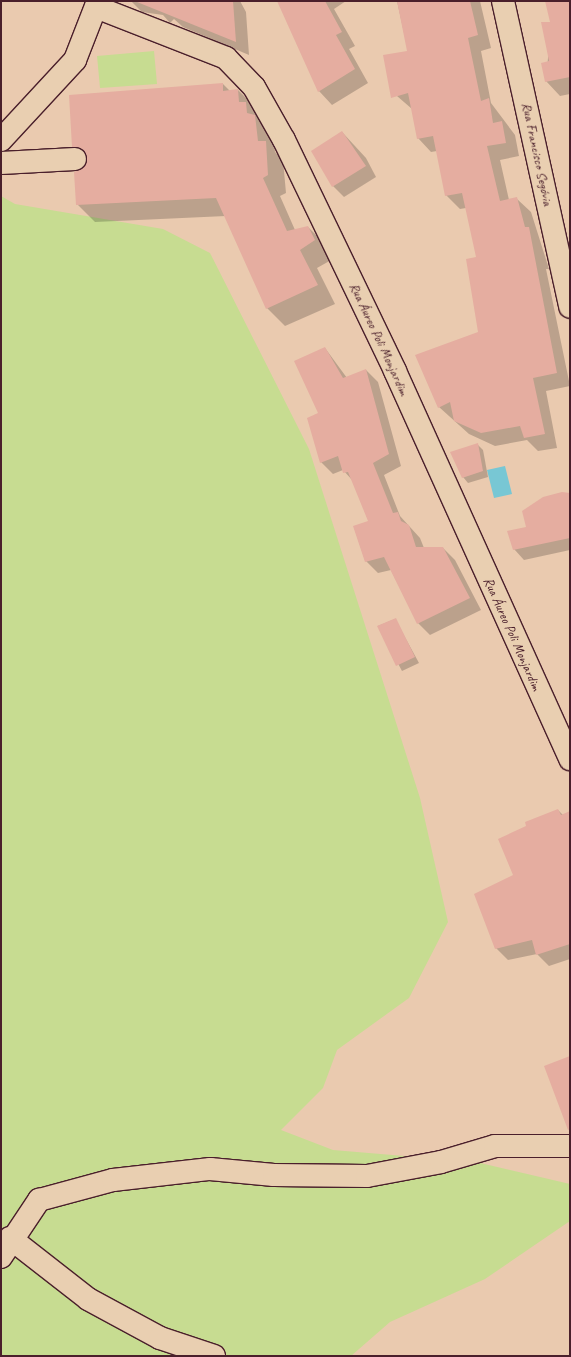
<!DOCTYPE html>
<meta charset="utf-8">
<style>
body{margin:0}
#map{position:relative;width:571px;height:1357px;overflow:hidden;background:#eacaaf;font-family:Caveat,sans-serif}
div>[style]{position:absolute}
.green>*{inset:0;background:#c7dc91}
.water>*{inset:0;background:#78c7d4}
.shadow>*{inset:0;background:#0003}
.building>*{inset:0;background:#e5ada0}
.roads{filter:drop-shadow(1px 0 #4a1f2b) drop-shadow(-1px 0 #4a1f2b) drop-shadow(0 1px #4a1f2b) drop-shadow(0 -1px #4a1f2b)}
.street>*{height:22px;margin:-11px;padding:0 11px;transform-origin:11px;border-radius:11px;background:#e9cfb1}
span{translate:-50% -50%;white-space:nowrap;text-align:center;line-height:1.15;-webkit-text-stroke:3px #e9cfb1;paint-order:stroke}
.street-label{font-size:14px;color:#4a1f2b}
.frame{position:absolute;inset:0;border:2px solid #4a1f2b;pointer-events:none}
</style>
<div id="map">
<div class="green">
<div style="clip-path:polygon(154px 51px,157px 84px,100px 88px,97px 56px)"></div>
<div style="clip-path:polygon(1px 196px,15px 204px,163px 229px,210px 253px,309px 449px,420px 798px,448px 922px,409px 998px,337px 1050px,323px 1088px,281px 1130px,333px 1150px,476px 1162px,570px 1184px,570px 1221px,485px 1279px,390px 1322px,351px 1356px,1px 1356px)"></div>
</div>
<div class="water">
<div style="clip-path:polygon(505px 466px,512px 494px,494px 498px,487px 470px)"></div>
</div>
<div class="shadow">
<div style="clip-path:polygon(131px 1px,240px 1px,246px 12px,249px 55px,183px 27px,174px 19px,170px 23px,163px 15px,142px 12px)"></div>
<div style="clip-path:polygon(278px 1px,346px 1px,334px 9px,355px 46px,349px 49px,368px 83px,332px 105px,319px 91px)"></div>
<div style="clip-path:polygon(397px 1px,480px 1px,491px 48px,481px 51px,491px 103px,515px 135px,519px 156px,500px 160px,509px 200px,517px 199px,531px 212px,549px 269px,546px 269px,570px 386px,546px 391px,557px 448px,538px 451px,527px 440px,495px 446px,469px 434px,439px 407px,479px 333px,478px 258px,466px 208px,460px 209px,446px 195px,437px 151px,431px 152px,418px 138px,412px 109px,397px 96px,408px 51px)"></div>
<div style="clip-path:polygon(546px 1px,570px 1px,570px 94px,560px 96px,546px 81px,551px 23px)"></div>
<div style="clip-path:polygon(223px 84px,230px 91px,238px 90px,256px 108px,257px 115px,273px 134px,275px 152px,283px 160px,286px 193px,280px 196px,295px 230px,308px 227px,326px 245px,333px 259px,317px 268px,335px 304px,285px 326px,267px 308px,226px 216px,95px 222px,77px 204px,87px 160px,73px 146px)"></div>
<div style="clip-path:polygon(342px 132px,366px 158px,376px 177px,344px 197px,333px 186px)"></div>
<div style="clip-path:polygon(325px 348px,347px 378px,366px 370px,378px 382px,401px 466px,384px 475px,400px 516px,420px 538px,424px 548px,443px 548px,455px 560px,481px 610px,430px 635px,418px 623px,391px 570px,378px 573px,366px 561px,369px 522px,353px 481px,343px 470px,333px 474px,321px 462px,319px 414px)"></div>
<div style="clip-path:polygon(478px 445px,483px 450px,488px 477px,468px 483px,463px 477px)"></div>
<div style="clip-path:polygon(570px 494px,570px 550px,524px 560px,514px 549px)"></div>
<div style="clip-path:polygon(395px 619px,419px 663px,402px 671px,378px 626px)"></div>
<div style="clip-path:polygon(558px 810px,563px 815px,570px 813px,570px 959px,549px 966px,537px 954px,508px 960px,496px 948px,515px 876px)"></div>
</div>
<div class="building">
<div style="clip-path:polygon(137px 1px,233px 1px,236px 42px,137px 2px)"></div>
<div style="clip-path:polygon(277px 1px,325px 1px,342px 32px,336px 35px,355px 69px,318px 92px)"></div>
<div style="clip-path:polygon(397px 1px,470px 1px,478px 35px,468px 38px,481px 101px,489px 98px,493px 123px,502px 121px,506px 143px,487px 146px,500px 201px,517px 197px,525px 227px,529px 227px,557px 373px,533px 378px,545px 434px,524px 438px,520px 426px,481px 433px,454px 421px,450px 402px,438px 408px,415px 355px,478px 332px,466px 259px,476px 257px,462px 193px,445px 196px,433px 136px,417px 139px,408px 93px,391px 98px,383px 55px,407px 51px)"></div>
<div style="clip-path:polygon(545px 1px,570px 1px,570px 77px,545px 82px,541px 63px,549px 61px,541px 22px,550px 22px)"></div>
<div style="clip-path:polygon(223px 83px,223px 91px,238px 89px,239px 102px,246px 102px,247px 113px,255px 115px,258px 141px,266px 141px,268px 175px,263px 178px,287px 231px,308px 226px,315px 240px,300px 250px,318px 285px,266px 309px,216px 198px,76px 205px,74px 172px,82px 169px,87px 158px,81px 148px,72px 147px,69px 95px)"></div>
<div style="clip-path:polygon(342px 131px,366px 166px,332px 187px,311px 151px)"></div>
<div style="clip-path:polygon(325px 347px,343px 378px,366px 369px,389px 454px,373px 463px,393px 513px,398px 512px,401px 521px,409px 525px,416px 547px,443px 547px,470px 598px,417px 624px,384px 557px,365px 562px,353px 526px,368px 521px,348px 472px,343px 473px,338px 456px,320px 463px,307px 418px,318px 413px,294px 361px)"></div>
<div style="clip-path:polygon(478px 443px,483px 471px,462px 478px,450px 452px)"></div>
<div style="clip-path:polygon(562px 492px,570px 493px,570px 538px,513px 550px,507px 531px,526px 527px,522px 511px,543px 497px)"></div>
<div style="clip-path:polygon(396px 618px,415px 657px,396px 666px,377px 626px)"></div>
<div style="clip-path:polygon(558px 809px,561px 815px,570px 811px,570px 944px,536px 955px,532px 940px,495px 949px,474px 894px,513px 875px,498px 839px,526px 826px,525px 822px)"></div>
<div style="clip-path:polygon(570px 1056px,570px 1129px,568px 1130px,544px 1066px)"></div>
</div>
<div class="roads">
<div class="street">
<div style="left:503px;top:1px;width:313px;rotate:77.6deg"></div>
<div style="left:96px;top:7px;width:140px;rotate:21.4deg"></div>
<div style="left:226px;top:58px;width:40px;rotate:46deg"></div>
<div style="left:254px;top:87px;width:61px;rotate:60.5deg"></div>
<div style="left:284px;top:140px;width:256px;rotate:64.3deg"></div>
<div style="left:395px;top:371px;width:426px;rotate:65.7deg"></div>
<div style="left:1px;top:140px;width:109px;rotate:-47.2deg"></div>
<div style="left:75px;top:60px;width:63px;rotate:-68.7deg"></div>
<div style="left:1px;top:163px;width:74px;rotate:-3.1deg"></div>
<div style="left:10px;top:1238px;width:99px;rotate:38deg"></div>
<div style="left:88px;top:1299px;width:82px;rotate:28.4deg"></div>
<div style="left:160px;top:1338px;width:57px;rotate:18.4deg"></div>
<div style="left:1px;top:1257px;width:69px;rotate:-56.3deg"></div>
<div style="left:39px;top:1200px;width:77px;rotate:-15.1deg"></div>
<div style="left:113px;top:1180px;width:98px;rotate:-6.5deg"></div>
<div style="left:210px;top:1169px;width:64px;rotate:5.4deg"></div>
<div style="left:274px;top:1175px;width:93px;rotate:0.6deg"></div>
<div style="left:367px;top:1176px;width:75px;rotate:-10.7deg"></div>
<div style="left:441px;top:1162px;width:56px;rotate:-16.5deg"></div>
<div style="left:495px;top:1146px;width:75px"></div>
</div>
</div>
<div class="street-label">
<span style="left:537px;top:154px;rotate:78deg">Rua Francisco Segóvia</span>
<span style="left:379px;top:339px;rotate:65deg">Rua Áureo Poli Monjardim</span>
<span style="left:512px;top:634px;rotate:66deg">Rua Áureo Poli Monjardim</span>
</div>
<div class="frame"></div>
</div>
